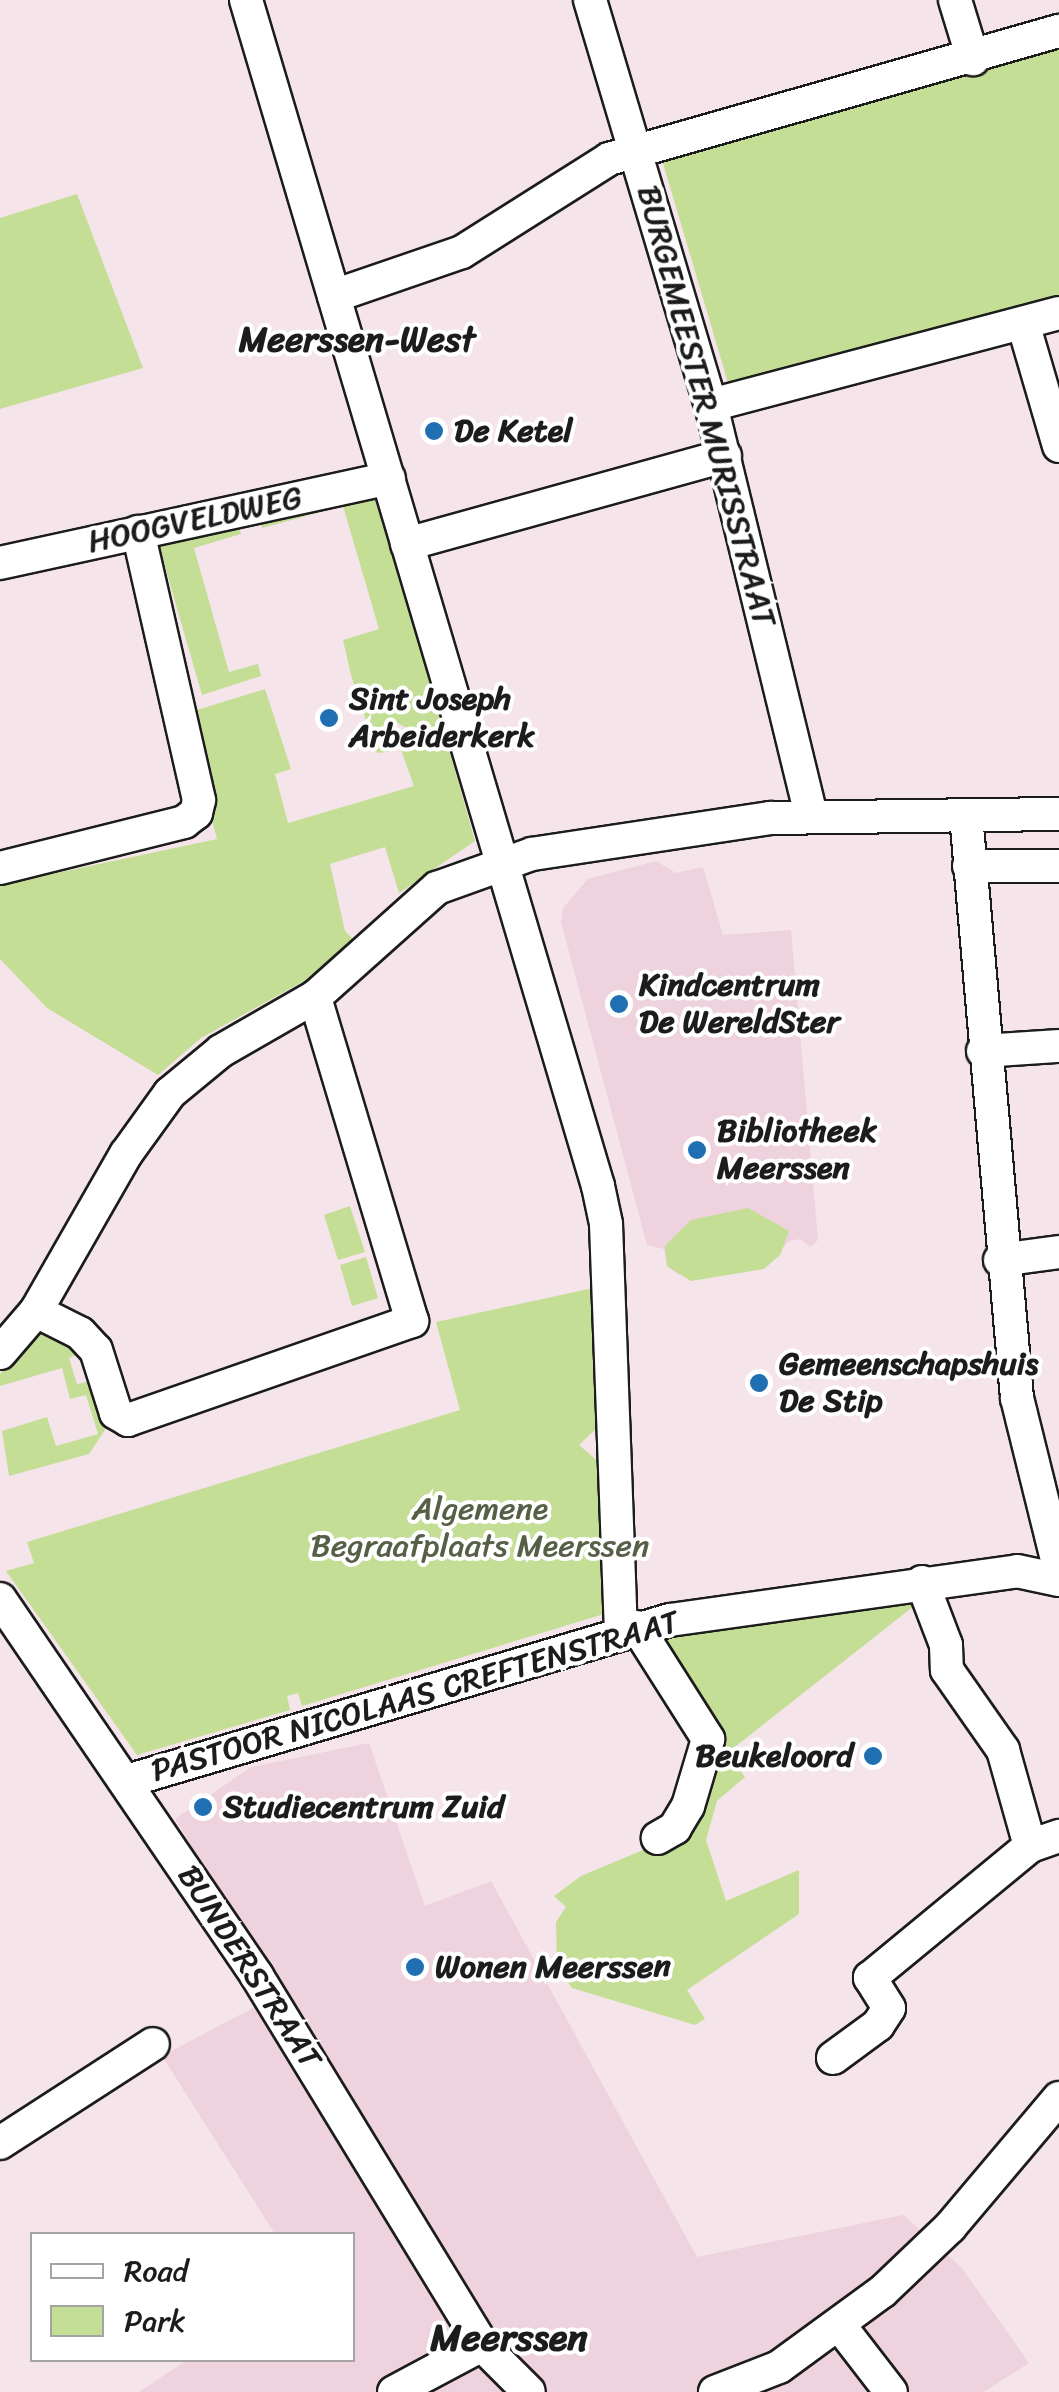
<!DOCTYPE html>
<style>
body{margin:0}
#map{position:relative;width:1059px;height:2392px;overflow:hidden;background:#f5e5eb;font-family:Sriracha,sans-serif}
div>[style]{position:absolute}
.built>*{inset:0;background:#eed2dd}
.green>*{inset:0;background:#c4de95}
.roads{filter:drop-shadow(2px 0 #1c1c1c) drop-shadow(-2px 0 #1c1c1c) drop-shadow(0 2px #1c1c1c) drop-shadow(0 -2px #1c1c1c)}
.minor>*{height:32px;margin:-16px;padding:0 16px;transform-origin:16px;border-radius:16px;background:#fff}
.dots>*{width:28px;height:28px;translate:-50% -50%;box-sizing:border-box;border:5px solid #fff;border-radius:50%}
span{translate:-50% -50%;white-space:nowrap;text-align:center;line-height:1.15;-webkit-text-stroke:8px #fff;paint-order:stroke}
.street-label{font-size:32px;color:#1c1c1c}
.poi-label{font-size:32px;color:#1c1c1c;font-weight:700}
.left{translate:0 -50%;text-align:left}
.right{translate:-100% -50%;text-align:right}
.park-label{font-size:32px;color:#576046}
.neighbourhood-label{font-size:35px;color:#1c1c1c;font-weight:700}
.quarter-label{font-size:38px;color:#1c1c1c;font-weight:700}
.legend{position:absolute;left:30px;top:2232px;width:325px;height:130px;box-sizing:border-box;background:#fff;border:2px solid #a4a4a4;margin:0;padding:12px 18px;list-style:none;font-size:30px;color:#1c1c1c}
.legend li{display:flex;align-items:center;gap:20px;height:50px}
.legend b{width:50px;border:2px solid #a4a4a4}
</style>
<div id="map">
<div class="built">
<div style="clip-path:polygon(656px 861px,676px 873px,703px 867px,723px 935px,791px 930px,818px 1240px,810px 1247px,801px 1239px,789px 1241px,764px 1269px,679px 1275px,667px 1266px,664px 1249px,647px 1245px,561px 922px,563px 908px,588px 879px)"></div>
<div style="clip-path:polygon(369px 1743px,425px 1906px,491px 1881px,697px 2257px,903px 2215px,962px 2268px,1029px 2363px,984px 2392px,139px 2392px,187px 2360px,352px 2360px,352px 2234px,275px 2234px,162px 2056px,281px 1993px,175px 1819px,251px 1767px)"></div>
</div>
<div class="green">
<div style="clip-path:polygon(1059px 39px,1059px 296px,729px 386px,662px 160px)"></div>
<div style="clip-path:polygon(77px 194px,143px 368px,0 409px,0 218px)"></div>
<div style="clip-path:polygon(374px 486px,475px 841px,399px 893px,385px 847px,330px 864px,345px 931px,355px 941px,304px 981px,201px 1038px,158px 1075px,47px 1008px,0 959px,0 885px,217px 839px,184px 714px,265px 689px,291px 769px,275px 774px,288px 823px,414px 786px,399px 744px,407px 728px,392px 720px,394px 751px,377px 753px,351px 675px,343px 640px,379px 629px,343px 506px,262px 528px,260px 517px)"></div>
<div style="clip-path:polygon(237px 522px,241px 534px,194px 548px,229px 672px,258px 664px,261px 676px,202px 695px,157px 539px)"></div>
<div style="clip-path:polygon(350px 1206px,365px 1252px,338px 1260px,324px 1215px)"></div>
<div style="clip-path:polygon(748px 1208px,789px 1231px,780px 1255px,764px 1269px,691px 1281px,667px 1266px,665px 1246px,691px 1220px)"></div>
<div style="clip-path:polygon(366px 1257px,378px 1298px,352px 1306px,340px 1265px)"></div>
<div style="clip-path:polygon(593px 1288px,598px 1427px,579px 1445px,600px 1463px,604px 1614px,302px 1706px,298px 1693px,287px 1696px,290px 1710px,137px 1755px,6px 1571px,34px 1563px,27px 1542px,460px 1410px,436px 1322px)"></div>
<div style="clip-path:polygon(44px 1324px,83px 1353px,69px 1358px,77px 1384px,91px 1381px,105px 1430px,89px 1454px,9px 1476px,2px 1431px,47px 1417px,56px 1446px,98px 1434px,86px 1395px,70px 1399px,62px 1368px,0 1386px,0 1374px)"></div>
<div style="clip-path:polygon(919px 1602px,727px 1753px,745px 1777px,717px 1801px,706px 1840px,726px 1901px,799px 1870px,799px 1914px,687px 1990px,705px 2019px,695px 2025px,572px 1988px,557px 1969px,556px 1922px,566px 1907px,554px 1896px,581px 1876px,686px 1832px,716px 1755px,652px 1636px)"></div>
</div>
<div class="roads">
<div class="minor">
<div style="left:246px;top:0;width:1237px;rotate:73.47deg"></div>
<div style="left:598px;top:1186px;width:39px;rotate:78deg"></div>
<div style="left:606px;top:1224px;width:407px;rotate:87.9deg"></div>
<div style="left:590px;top:0;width:423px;rotate:73.4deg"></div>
<div style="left:711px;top:405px;width:421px;rotate:76.3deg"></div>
<div style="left:955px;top:0;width:62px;rotate:73deg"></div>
<div style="left:334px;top:296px;width:135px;rotate:-19deg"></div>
<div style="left:462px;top:252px;width:174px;rotate:-32.3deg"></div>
<div style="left:609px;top:159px;width:468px;rotate:-15.9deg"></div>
<div style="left:1023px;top:323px;width:128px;rotate:73.7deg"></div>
<div style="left:711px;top:405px;width:360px;rotate:-14.8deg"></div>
<div style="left:407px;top:544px;width:330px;rotate:-15.5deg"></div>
<div style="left:0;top:563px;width:398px;rotate:-12.3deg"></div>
<div style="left:966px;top:815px;width:585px;rotate:85deg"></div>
<div style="left:1017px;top:1398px;width:175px;rotate:76.1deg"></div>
<div style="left:969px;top:866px;width:90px"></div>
<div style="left:0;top:868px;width:190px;rotate:-14deg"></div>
<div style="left:184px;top:822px;width:15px;rotate:-37deg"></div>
<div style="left:196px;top:813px;width:13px;rotate:-77deg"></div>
<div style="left:199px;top:800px;width:275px;rotate:-102.8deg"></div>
<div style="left:983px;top:1051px;width:76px;rotate:-3.8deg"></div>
<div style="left:1000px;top:1260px;width:60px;rotate:-7.7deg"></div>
<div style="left:36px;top:1311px;width:49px;rotate:26.6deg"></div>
<div style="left:80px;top:1333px;width:23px;rotate:47deg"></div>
<div style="left:96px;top:1350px;width:66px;rotate:72.4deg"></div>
<div style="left:116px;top:1413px;width:14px;rotate:30deg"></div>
<div style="left:128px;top:1420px;width:301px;rotate:-19.2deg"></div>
<div style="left:412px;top:1321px;width:338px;rotate:-106.7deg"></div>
<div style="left:0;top:1353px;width:55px;rotate:-49.4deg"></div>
<div style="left:36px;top:1311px;width:181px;rotate:-60.2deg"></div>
<div style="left:126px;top:1154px;width:75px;rotate:-54.2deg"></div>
<div style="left:170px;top:1093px;width:66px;rotate:-39.5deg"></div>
<div style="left:221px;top:1051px;width:108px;rotate:-29.9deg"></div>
<div style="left:315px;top:997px;width:164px;rotate:-41.8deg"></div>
<div style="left:437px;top:888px;width:101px;rotate:-19.7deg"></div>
<div style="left:532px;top:854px;width:241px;rotate:-8.6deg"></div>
<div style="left:770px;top:818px;width:289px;rotate:-0.8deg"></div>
<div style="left:922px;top:1582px;width:67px;rotate:69.1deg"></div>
<div style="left:946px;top:1645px;width:25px;rotate:88deg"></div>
<div style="left:947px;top:1670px;width:98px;rotate:55deg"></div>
<div style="left:1003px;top:1750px;width:100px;rotate:74.3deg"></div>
<div style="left:0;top:1599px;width:456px;rotate:55.7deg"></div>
<div style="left:257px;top:1976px;width:432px;rotate:58.6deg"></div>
<div style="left:482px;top:2345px;width:66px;rotate:45deg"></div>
<div style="left:637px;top:1627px;width:133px;rotate:57.6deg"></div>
<div style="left:708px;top:1739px;width:70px;rotate:106.6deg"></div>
<div style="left:688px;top:1806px;width:26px;rotate:121deg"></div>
<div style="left:675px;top:1828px;width:20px;rotate:150deg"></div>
<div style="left:127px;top:1781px;width:566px;rotate:-16.52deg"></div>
<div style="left:670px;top:1620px;width:350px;rotate:-8deg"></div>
<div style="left:1017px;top:1571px;width:43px;rotate:12.1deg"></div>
<div style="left:833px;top:2058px;width:56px;rotate:-36.3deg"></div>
<div style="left:878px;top:2025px;width:20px;rotate:-57deg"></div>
<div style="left:889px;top:2008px;width:36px;rotate:-122deg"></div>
<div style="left:870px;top:1978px;width:207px;rotate:-39.5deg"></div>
<div style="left:1030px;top:1846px;width:31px;rotate:-19deg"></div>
<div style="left:0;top:2143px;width:182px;rotate:-32.9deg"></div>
<div style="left:840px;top:2326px;width:83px;rotate:52.3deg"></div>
<div style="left:394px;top:2392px;width:100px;rotate:-28.1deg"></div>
<div style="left:715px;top:2392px;width:69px;rotate:-21.3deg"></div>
<div style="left:779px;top:2367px;width:129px;rotate:-36.2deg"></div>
<div style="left:883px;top:2291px;width:93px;rotate:-43.7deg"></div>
<div style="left:950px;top:2227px;width:169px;rotate:-49.8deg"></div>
</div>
</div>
<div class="dots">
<div style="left:434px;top:431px;background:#1f6fb2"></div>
<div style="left:329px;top:718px;background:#1f6fb2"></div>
<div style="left:619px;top:1004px;background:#1f6fb2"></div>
<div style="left:697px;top:1150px;background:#1f6fb2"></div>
<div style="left:759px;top:1383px;background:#1f6fb2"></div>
<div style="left:873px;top:1756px;background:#1f6fb2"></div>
<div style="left:203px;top:1807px;background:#1f6fb2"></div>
<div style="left:415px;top:1967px;background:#1f6fb2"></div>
</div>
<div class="street-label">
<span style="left:706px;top:406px;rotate:75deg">BURGEMEESTER MURISSTRAAT</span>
<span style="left:195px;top:520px;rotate:-12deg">HOOGVELDWEG</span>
<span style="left:415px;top:1697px;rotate:-16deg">PASTOOR NICOLAAS CREFTENSTRAAT</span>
<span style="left:249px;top:1967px;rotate:57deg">BUNDERSTRAAT</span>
</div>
<div class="poi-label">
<span class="left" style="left:454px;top:431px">De Ketel</span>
<span class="left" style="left:349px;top:718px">Sint Joseph<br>Arbeiderkerk</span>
<span class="left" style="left:639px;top:1004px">Kindcentrum<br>De WereldSter</span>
<span class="left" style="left:717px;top:1150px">Bibliotheek<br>Meerssen</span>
<span class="left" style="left:779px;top:1383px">Gemeenschapshuis<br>De Stip</span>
<span class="right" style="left:853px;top:1756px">Beukeloord</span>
<span class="left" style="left:223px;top:1807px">Studiecentrum Zuid</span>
<span class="left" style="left:435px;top:1967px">Wonen Meerssen</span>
</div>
<div class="park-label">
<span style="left:480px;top:1528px">Algemene<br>Begraafplaats Meerssen</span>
</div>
<div class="neighbourhood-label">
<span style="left:357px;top:339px">Meerssen-West</span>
</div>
<div class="quarter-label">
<span style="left:509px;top:2338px">Meerssen</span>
</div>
<ul class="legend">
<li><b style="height:12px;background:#fff"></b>Road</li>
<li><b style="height:28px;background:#c4de95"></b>Park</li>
</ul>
</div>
